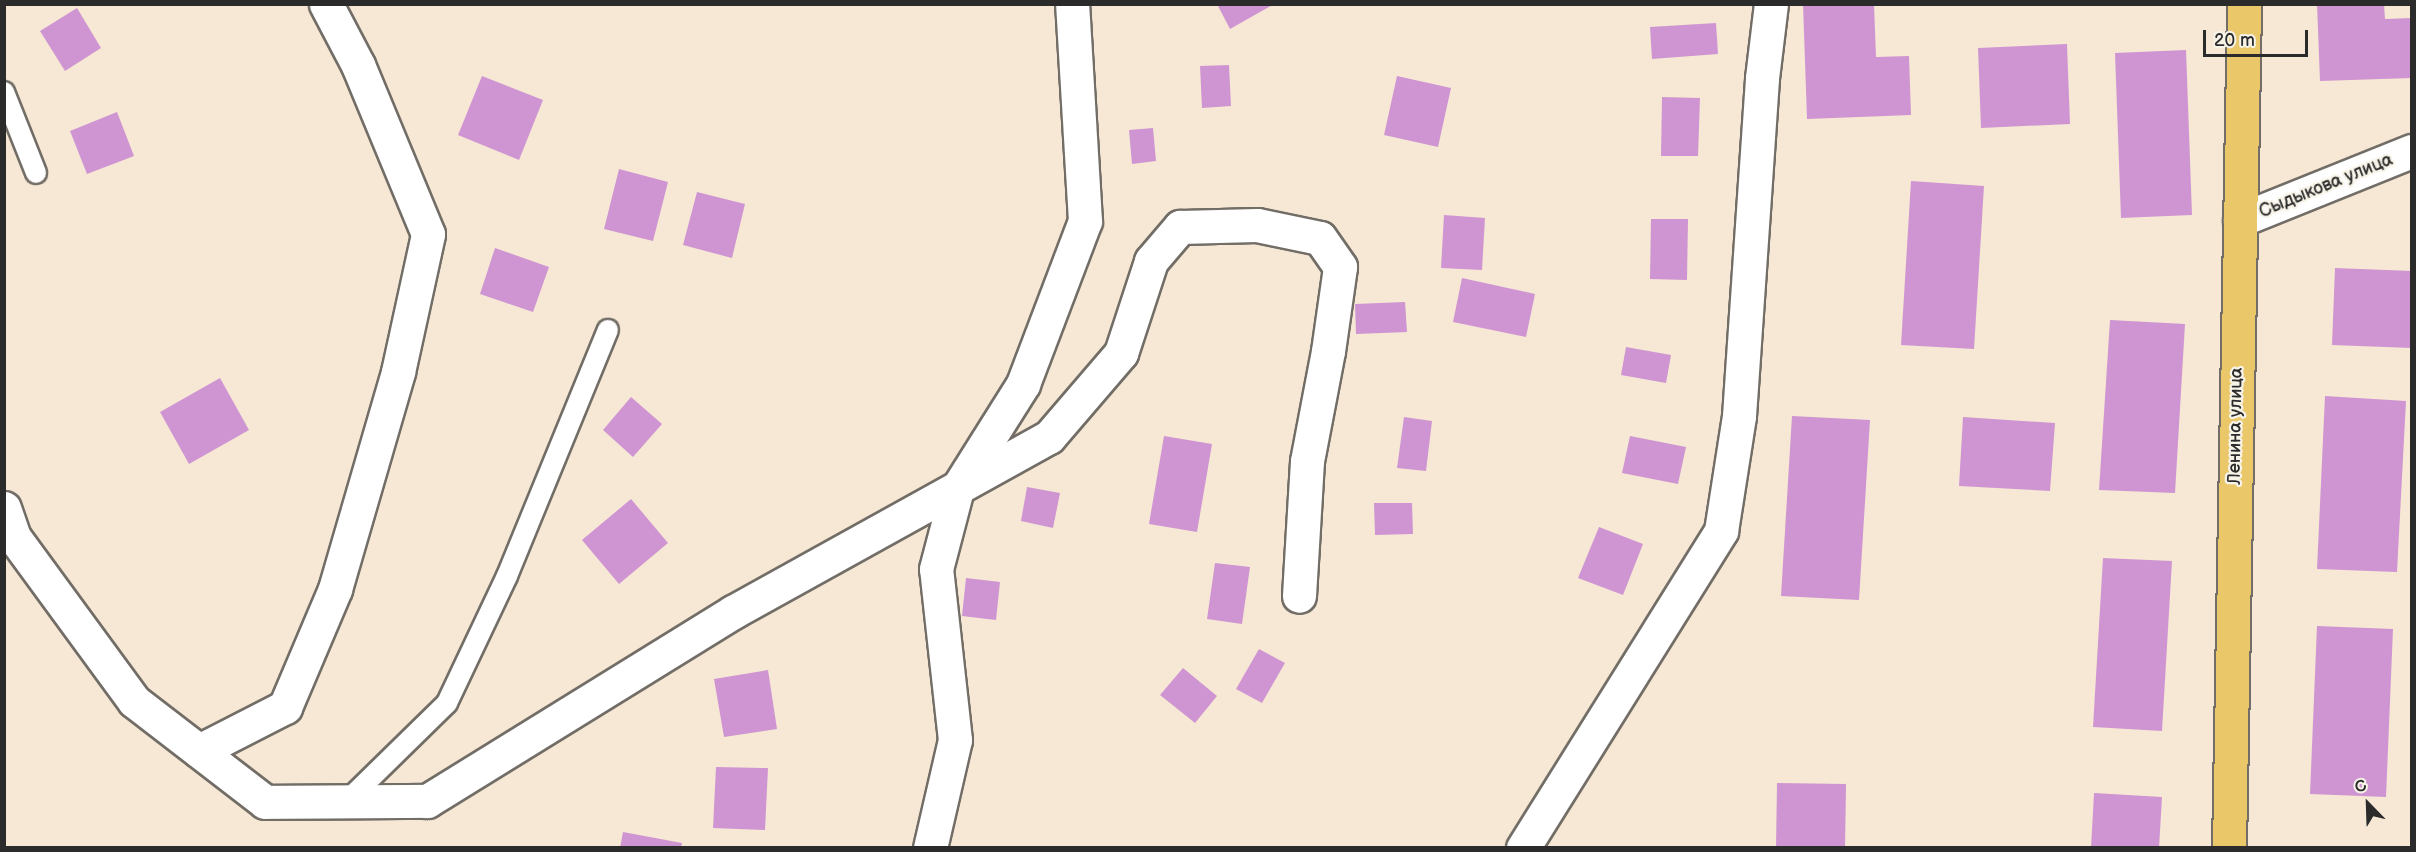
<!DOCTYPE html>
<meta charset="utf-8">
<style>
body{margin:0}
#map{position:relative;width:2416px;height:852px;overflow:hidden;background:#f6e8d5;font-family:"Balsamiq Sans",sans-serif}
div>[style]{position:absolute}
.building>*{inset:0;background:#cf95d2}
.roads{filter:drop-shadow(2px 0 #726d66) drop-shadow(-2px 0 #726d66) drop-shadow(0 2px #726d66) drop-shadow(0 -2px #726d66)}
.service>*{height:20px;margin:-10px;padding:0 10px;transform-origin:10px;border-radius:10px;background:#fff}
.minor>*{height:33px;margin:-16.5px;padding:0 16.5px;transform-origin:16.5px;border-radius:16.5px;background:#fff}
.primary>*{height:33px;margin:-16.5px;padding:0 16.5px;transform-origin:16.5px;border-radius:16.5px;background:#eac769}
span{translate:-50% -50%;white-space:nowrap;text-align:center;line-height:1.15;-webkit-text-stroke:4.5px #f7f3e8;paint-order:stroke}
.street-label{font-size:18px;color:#2b2b2b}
.frame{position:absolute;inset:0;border:6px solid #2b2b2b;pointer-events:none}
.north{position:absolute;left:2338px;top:774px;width:60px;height:60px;-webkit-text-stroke:4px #f7f3e8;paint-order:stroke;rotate:337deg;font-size:16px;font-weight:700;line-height:24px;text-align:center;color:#2b2b2b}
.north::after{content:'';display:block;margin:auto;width:21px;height:27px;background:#2b2b2b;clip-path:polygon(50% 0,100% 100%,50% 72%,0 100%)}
.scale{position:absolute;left:2203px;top:30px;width:105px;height:27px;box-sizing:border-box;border:3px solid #2b2b2b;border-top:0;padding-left:8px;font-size:18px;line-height:21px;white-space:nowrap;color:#2b2b2b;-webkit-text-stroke:4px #f7f3e8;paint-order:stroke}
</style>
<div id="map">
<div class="building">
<div style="clip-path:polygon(1217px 4px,1274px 4px,1230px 29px)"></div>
<div style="clip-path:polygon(1803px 4px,1874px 4px,1876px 57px,1909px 56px,1911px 115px,1807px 119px)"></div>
<div style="clip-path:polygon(2317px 4px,2384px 4px,2385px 19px,2412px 18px,2412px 78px,2320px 81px)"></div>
<div style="clip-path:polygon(77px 8px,101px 48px,65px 71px,40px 31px)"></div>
<div style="clip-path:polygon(1716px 23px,1718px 54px,1652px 59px,1650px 27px)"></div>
<div style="clip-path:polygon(2067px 44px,2070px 124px,1981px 128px,1978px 48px)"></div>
<div style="clip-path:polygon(2186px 50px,2192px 215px,2121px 218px,2115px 53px)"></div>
<div style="clip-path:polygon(1229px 65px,1231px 106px,1202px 108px,1200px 66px)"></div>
<div style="clip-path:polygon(482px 76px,543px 100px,519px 160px,458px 135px)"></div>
<div style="clip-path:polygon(1397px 76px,1451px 88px,1438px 147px,1384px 135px)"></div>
<div style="clip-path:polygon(1662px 97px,1700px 98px,1698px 156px,1661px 156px)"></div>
<div style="clip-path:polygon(117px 112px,134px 156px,87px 174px,70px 131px)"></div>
<div style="clip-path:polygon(1153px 128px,1156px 161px,1132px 164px,1129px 130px)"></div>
<div style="clip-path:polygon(619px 169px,668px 182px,653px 241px,604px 229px)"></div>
<div style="clip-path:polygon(1911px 181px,1984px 186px,1974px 349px,1901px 345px)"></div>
<div style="clip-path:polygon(697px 192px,745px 204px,732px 258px,683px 245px)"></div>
<div style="clip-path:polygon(1444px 215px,1485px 218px,1482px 270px,1441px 268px)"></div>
<div style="clip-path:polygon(1651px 219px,1688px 219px,1687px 280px,1650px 279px)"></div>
<div style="clip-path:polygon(495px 248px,549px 267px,533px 312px,480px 294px)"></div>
<div style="clip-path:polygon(2335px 268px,2412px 271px,2412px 348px,2332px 345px)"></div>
<div style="clip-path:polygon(1462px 278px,1535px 294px,1526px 337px,1453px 322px)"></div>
<div style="clip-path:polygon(1405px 302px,1407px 332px,1356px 334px,1355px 304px)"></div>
<div style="clip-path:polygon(2110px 320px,2185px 324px,2175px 493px,2099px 490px)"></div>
<div style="clip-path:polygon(1626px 347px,1671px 355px,1666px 383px,1621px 375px)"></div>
<div style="clip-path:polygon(220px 378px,249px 430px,189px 464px,160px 412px)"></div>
<div style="clip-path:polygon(2325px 396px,2406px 401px,2397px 572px,2317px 569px)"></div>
<div style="clip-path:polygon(631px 397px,662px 424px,633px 457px,603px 430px)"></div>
<div style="clip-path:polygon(1792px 416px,1870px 420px,1859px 600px,1781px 596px)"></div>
<div style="clip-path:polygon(1404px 417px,1432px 421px,1426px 471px,1397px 468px)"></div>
<div style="clip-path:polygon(1963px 417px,2055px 423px,2050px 491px,1959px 486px)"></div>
<div style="clip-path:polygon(1164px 436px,1212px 444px,1197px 532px,1149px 524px)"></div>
<div style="clip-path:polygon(1630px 436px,1686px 447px,1678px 484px,1622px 473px)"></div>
<div style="clip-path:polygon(1027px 487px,1060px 493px,1053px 528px,1021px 521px)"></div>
<div style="clip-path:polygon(631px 499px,668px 543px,619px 584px,582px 540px)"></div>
<div style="clip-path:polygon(1374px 503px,1412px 503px,1413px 534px,1375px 535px)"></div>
<div style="clip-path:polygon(1599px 527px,1643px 544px,1623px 595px,1578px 578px)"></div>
<div style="clip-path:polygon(2103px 558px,2172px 561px,2162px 731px,2093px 727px)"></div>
<div style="clip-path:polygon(1215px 563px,1250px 567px,1242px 624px,1207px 619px)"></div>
<div style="clip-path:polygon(966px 578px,1000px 582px,996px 620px,962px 616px)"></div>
<div style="clip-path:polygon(2317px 626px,2393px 629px,2386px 797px,2310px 794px)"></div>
<div style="clip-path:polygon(1259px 649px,1285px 663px,1262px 703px,1236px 689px)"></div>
<div style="clip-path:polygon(1183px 668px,1217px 696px,1195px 723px,1160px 695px)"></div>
<div style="clip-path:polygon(768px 670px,777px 729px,724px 737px,714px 679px)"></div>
<div style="clip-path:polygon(716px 767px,768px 768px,765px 830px,713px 828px)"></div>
<div style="clip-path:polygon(1777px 783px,1846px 784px,1845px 848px,1776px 848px)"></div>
<div style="clip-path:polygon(2094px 793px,2162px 797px,2159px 848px,2091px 848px)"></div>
<div style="clip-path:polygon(623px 832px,682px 843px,681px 848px,620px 848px)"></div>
</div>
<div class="roads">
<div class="service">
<div style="left:4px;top:92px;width:87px;rotate:68.4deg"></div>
<div style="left:346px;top:802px;width:141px;rotate:-44.4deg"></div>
<div style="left:447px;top:703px;width:140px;rotate:-64.7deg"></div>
<div style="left:507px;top:576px;width:266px;rotate:-67.7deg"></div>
</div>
<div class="minor">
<div style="left:2240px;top:220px;width:185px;rotate:-21.9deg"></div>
<div style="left:4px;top:508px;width:31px;rotate:71deg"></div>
<div style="left:14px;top:537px;width:203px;rotate:53.8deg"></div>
<div style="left:134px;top:701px;width:165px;rotate:37.6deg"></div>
<div style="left:265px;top:802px;width:162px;rotate:-0.4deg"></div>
<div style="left:427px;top:801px;width:360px;rotate:-31.7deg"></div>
<div style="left:733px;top:612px;width:361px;rotate:-29deg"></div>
<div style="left:1049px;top:437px;width:111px;rotate:-49.4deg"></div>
<div style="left:1121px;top:353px;width:97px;rotate:-71.9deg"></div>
<div style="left:1151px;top:261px;width:45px;rotate:-49.5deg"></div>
<div style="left:1180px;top:227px;width:77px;rotate:-1.5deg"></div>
<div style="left:1257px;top:225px;width:64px;rotate:11.7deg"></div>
<div style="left:1320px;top:238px;width:35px;rotate:55deg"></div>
<div style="left:1340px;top:267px;width:85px;rotate:98.1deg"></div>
<div style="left:1328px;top:351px;width:112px;rotate:100.8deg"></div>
<div style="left:1307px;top:461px;width:135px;rotate:93.4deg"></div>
<div style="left:199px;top:751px;width:97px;rotate:-27.1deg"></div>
<div style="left:285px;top:707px;width:128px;rotate:-67deg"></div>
<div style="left:335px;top:589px;width:226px;rotate:-73.8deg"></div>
<div style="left:398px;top:372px;width:141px;rotate:-77.7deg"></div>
<div style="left:428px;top:234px;width:183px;rotate:-112.5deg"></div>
<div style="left:358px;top:65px;width:69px;rotate:-117.7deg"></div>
<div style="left:930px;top:848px;width:111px;rotate:-77deg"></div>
<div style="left:955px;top:740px;width:172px;rotate:-96.3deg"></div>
<div style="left:936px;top:569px;width:83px;rotate:-75.3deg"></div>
<div style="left:957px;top:489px;width:124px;rotate:-57.8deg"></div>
<div style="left:1023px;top:384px;width:174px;rotate:-69.2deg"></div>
<div style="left:1085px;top:221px;width:217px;rotate:-93.4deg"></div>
<div style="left:1523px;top:848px;width:374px;rotate:-58deg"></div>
<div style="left:1721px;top:531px;width:116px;rotate:-81.1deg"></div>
<div style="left:1739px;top:416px;width:339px;rotate:-86.1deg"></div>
<div style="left:1762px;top:78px;width:75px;rotate:-83.1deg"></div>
</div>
<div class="primary">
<div style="left:2229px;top:848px;width:844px;rotate:-88.98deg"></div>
</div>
</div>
<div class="street-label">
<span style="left:2326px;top:186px;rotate:-22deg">Сыдыкова улица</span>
<span style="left:2236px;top:426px;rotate:-89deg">Ленина улица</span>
</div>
<div class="frame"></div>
<div class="north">С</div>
<div class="scale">20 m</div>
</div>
